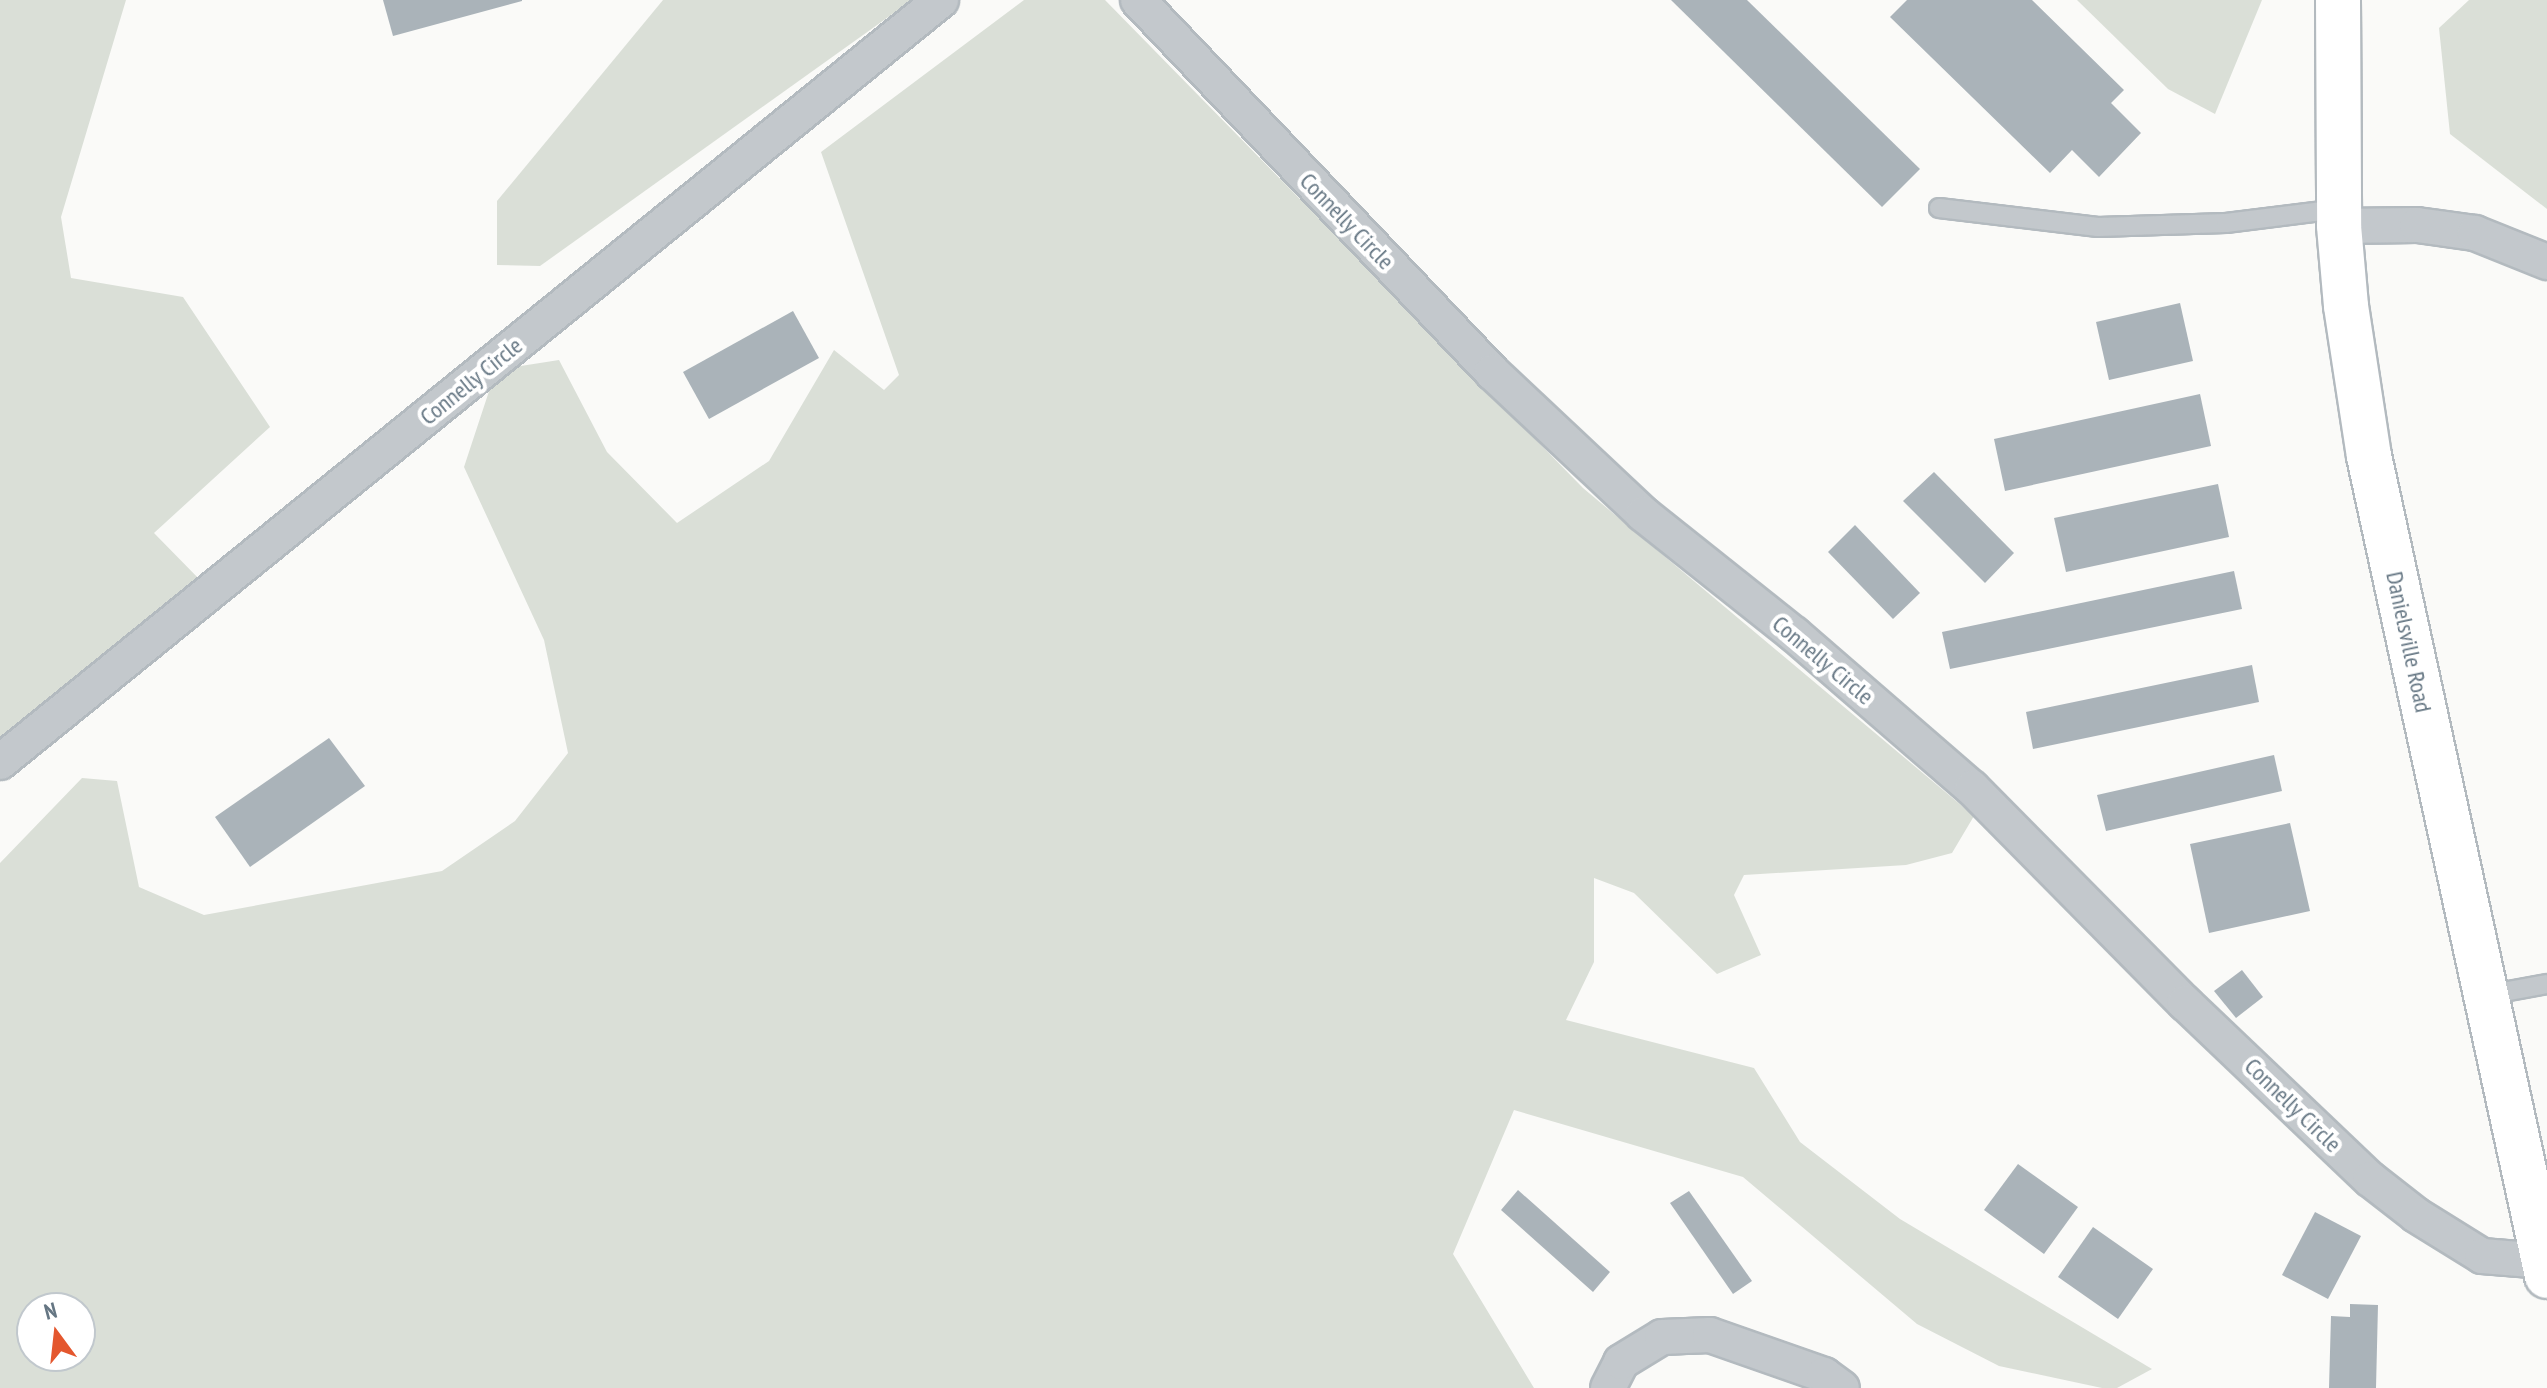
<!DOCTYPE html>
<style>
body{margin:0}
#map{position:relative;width:2547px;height:1388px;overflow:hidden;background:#fafaf8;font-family:"PT Sans Narrow",sans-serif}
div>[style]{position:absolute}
.green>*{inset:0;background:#dadfd7}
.building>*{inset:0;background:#aab3b9}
.roads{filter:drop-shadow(2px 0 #b3babf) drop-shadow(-2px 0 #b3babf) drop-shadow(0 2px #b3babf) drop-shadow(0 -2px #b3babf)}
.service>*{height:18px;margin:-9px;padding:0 9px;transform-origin:9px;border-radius:9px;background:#c3c8cc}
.minor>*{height:34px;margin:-17px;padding:0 17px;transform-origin:17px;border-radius:17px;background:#c3c8cc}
.secondary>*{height:44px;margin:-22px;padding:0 22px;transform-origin:22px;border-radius:22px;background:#fff}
span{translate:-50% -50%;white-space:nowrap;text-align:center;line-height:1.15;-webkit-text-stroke:8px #fff;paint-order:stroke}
.street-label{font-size:24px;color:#657683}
.north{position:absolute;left:16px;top:1292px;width:80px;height:80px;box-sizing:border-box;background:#fff;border:2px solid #c1c8cd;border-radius:50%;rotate:345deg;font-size:22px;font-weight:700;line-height:32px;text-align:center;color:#657683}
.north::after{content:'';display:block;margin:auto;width:28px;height:36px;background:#e4572e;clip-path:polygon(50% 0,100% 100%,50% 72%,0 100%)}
</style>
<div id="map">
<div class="green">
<div style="clip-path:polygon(0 0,126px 0,61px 217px,71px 278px,183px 297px,270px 427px,154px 533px,203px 583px,0 738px)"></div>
<div style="clip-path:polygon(663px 0,912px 0,540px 266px,497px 265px,497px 201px)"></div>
<div style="clip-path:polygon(evenodd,1024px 0,1105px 0,1583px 488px,1974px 816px,1952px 853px,1906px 865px,1744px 875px,1734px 895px,1761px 955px,1717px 974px,1634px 893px,1594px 878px,1594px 962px,1566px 1020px,1754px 1068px,1800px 1142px,1900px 1219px,2152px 1369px,2117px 1388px,2102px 1388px,1999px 1366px,1917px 1324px,1743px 1177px,1514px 1110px,1453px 1254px,1534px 1388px,0 1388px,0 863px,82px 778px,117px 781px,139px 887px,204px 915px,442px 871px,515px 821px,568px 753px,544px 640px,464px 467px,496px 370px,559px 360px,607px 452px,677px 523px,769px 461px,834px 350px,884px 390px,899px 375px,821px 152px,1024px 0,32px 1308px,80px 1308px,80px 1356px,32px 1356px,32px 1308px)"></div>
<div style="clip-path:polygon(2077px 0,2262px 0,2215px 114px,2168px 89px)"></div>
<div style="clip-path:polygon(2469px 0,2547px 0,2547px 209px,2450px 134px,2439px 28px)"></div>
</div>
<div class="building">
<div style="clip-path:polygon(383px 0,522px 0,522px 1px,393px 36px)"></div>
<div style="clip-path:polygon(1671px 0,1747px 0,1920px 169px,1882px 207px)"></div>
<div style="clip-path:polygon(1907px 0,2032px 0,2124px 90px,2111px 103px,2141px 133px,2099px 177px,2072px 150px,2050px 173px,1890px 17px)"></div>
<div style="clip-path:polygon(2180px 303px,2193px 361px,2109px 380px,2096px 322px)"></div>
<div style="clip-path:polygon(793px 311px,819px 358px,709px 419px,683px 372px)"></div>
<div style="clip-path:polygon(2200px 394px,2211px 446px,2005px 491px,1994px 439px)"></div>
<div style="clip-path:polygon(1934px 472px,2014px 553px,1985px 583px,1903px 501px)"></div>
<div style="clip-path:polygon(2218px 484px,2229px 537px,2066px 572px,2054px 518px)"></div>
<div style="clip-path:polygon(1855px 525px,1920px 593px,1893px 619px,1828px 552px)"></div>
<div style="clip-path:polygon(2234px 571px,2242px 609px,1950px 669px,1942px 632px)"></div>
<div style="clip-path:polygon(2252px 665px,2259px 702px,2033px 749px,2026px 712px)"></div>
<div style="clip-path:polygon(329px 738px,365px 786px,250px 867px,215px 817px)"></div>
<div style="clip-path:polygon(2274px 755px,2282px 791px,2106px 831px,2097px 795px)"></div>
<div style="clip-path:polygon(2290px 823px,2310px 911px,2209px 933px,2190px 844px)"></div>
<div style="clip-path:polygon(2242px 970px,2263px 997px,2236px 1018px,2214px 991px)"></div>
<div style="clip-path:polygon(2018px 1164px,2078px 1207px,2044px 1254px,1984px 1210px)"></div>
<div style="clip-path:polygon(1518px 1190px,1610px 1272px,1593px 1292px,1501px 1210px)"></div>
<div style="clip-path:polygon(1689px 1191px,1752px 1281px,1733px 1294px,1670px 1203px)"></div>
<div style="clip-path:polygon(2315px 1212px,2361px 1236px,2328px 1299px,2282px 1275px)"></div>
<div style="clip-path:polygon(2093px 1227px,2153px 1269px,2118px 1319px,2058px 1277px)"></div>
<div style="clip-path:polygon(2350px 1304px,2378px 1305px,2376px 1388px,2329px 1388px,2331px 1316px,2350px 1317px)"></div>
</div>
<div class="roads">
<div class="service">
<div style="left:1939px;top:208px;width:160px;rotate:6.8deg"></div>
<div style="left:2098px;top:227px;width:128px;rotate:-1.8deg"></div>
<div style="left:2226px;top:223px;width:114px;rotate:-7.1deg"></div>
<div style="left:2487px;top:995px;width:61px;rotate:-10.4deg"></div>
</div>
<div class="minor">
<div style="left:1138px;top:0;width:514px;rotate:46.42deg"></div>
<div style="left:1492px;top:372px;width:207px;rotate:43.2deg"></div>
<div style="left:1643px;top:514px;width:193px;rotate:38.5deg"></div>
<div style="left:1794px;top:634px;width:235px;rotate:40.9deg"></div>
<div style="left:1972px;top:788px;width:303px;rotate:45.3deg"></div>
<div style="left:2185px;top:1003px;width:255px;rotate:43.6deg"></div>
<div style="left:2370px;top:1179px;width:58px;rotate:38deg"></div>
<div style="left:2416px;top:1215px;width:78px;rotate:31.8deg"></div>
<div style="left:2482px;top:1256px;width:62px;rotate:4.6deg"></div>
<div style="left:2339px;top:226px;width:78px;rotate:-0.7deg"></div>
<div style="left:2417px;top:225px;width:59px;rotate:7.9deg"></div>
<div style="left:2475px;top:233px;width:78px;rotate:21.9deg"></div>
<div style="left:0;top:762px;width:1211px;rotate:-39deg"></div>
<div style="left:1608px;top:1388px;width:29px;rotate:-63deg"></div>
<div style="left:1621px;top:1362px;width:48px;rotate:-31.4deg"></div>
<div style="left:1662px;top:1337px;width:48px;rotate:-2.4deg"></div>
<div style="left:1710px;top:1335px;width:121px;rotate:19.3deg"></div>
<div style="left:1824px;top:1375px;width:22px;rotate:36deg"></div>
</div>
<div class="secondary">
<div style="left:2338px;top:0;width:226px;rotate:89.7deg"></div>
<div style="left:2339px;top:226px;width:80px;rotate:85deg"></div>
<div style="left:2346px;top:306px;width:152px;rotate:81.3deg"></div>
<div style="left:2369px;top:456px;width:839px;rotate:77.75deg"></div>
</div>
</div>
<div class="street-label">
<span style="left:1347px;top:221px;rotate:46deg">Connelly Circle</span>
<span style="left:471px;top:381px;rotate:-39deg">Connelly Circle</span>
<span style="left:2409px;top:642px;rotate:78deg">Danielsville Road</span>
<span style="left:1823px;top:660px;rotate:40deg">Connelly Circle</span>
<span style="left:2293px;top:1105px;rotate:44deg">Connelly Circle</span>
</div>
<div class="north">N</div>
</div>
